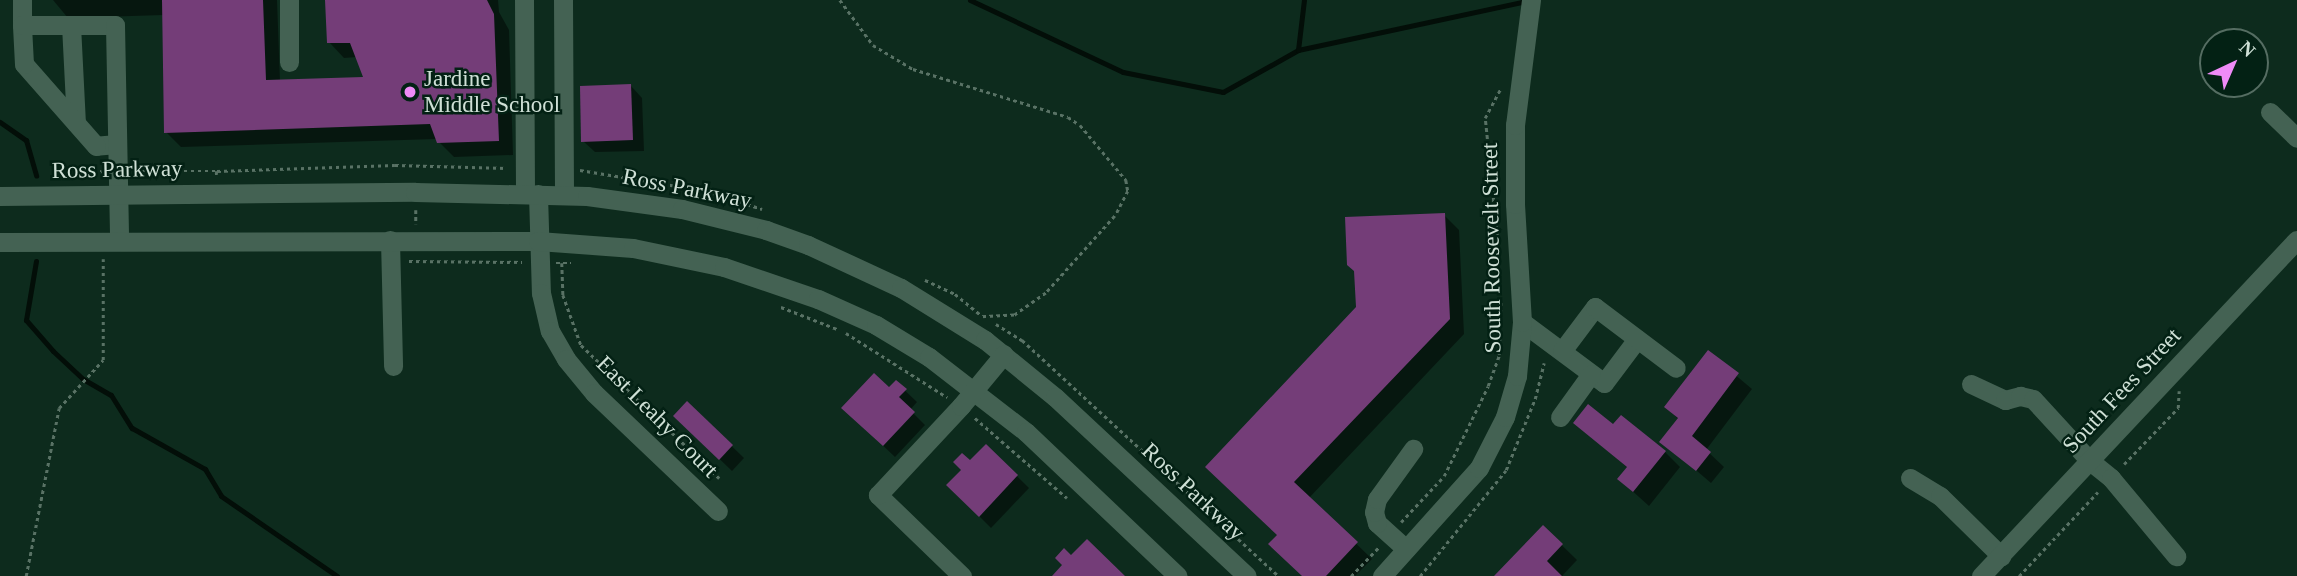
<!DOCTYPE html>
<style>
body{margin:0}
#map{position:relative;width:2297px;height:576px;overflow:hidden;background:#0d2b1d;font-family:Georgia,serif}
div>[style]{position:absolute}
.shadow>*{inset:0;background:#0007}
.stream>*{height:5px;margin:-2.5px;padding:0 2.5px;transform-origin:2.5px;border-radius:2.5px;background:#030e08}
.building>*{inset:0;background:#743d78}
.path>*{height:2.5px;margin-top:-1.25px;transform-origin:0;background:repeating-linear-gradient(90deg,#597265 0 3.5px,transparent 0 7px)}
.minor>*{height:19px;margin:-9.5px;padding:0 9.5px;transform-origin:9.5px;border-radius:9.5px;background:#446253}
.dots>*{width:19px;height:19px;translate:-50% -50%;box-sizing:border-box;border:4px solid #032114;border-radius:50%}
span{translate:-50% -50%;white-space:nowrap;text-align:center;line-height:1.15;-webkit-text-stroke:5px #032114;paint-order:stroke}
.poi-label{font-size:23px;color:#cfe0d6}
.left{translate:0 -50%;text-align:left}
.street-label{font-size:23px;color:#cfe0d6}
.north{position:absolute;left:2199px;top:28px;width:70px;height:70px;box-sizing:border-box;background:#032114;border:2px solid #556d62;border-radius:50%;rotate:44deg;font-size:19px;font-weight:700;line-height:28px;text-align:center;color:#cfe0d6}
.north::after{content:'';display:block;margin:auto;width:24px;height:32px;background:#ef8bf7;clip-path:polygon(50% 0,100% 100%,50% 72%,0 100%)}
</style>
<div id="map">
<div class="shadow">
<div style="clip-path:polygon(53px 0,277px 0,280px 81px,365px 78px,357px 57px,344px 58px,329px 42px,327px 0,498px 0,499px 12px,509px 30px,513px 155px,454px 157px,436px 139px,181px 147px,166px 132px,164px 15px,68px 18px)"></div>
<div style="clip-path:polygon(631px 86px,642px 98px,644px 151px,595px 152px,583px 141px)"></div>
<div style="clip-path:polygon(1444px 215px,1459px 230px,1464px 334px,1309px 498px,1372px 559px,1355px 576px,1303px 576px,1279px 536px,1222px 482px)"></div>
<div style="clip-path:polygon(1708px 352px,1752px 389px,1706px 450px,1724px 467px,1711px 483px,1662px 441px,1679px 420px,1667px 407px)"></div>
<div style="clip-path:polygon(896px 382px,917px 402px,910px 410px,925px 425px,895px 457px,855px 419px)"></div>
<div style="clip-path:polygon(687px 403px,744px 458px,732px 471px,675px 416px)"></div>
<div style="clip-path:polygon(1575px 423px,1665px 452px,1680px 467px,1649px 506px,1619px 479px,1628px 468px)"></div>
<div style="clip-path:polygon(986px 446px,1029px 488px,991px 528px,948px 485px)"></div>
<div style="clip-path:polygon(1543px 527px,1577px 560px,1562px 576px,1497px 576px)"></div>
</div>
<div class="stream">
<div style="left:970px;top:0;width:169px;rotate:25.2deg"></div>
<div style="left:1123px;top:72px;width:102px;rotate:11.3deg"></div>
<div style="left:1223px;top:92px;width:86px;rotate:-29.2deg"></div>
<div style="left:1298px;top:50px;width:233px;rotate:-12.1deg"></div>
<div style="left:1298px;top:50px;width:50px;rotate:-83.2deg"></div>
<div style="left:0;top:122px;width:32px;rotate:35deg"></div>
<div style="left:26px;top:140px;width:37px;rotate:74deg"></div>
<div style="left:36px;top:261px;width:60px;rotate:99.6deg"></div>
<div style="left:26px;top:320px;width:41px;rotate:48.9deg"></div>
<div style="left:53px;top:351px;width:41px;rotate:43deg"></div>
<div style="left:83px;top:379px;width:32px;rotate:30deg"></div>
<div style="left:111px;top:395px;width:39px;rotate:58deg"></div>
<div style="left:132px;top:428px;width:84px;rotate:29.3deg"></div>
<div style="left:205px;top:469px;width:31px;rotate:59deg"></div>
<div style="left:221px;top:496px;width:141px;rotate:34.6deg"></div>
</div>
<div class="building">
<div style="clip-path:polygon(162px 0,263px 0,266px 80px,363px 77px,350px 43px,327px 43px,325px 0,487px 0,494px 14px,499px 141px,437px 143px,430px 124px,164px 133px)"></div>
<div style="clip-path:polygon(631px 84px,633px 140px,581px 142px,580px 86px)"></div>
<div style="clip-path:polygon(1445px 213px,1450px 319px,1294px 482px,1358px 542px,1326px 576px,1302px 576px,1268px 544px,1277px 535px,1205px 467px,1356px 307px,1354px 271px,1347px 265px,1345px 217px)"></div>
<div style="clip-path:polygon(1708px 350px,1739px 373px,1692px 436px,1711px 452px,1696px 471px,1659px 442px,1678px 418px,1664px 407px)"></div>
<div style="clip-path:polygon(874px 373px,889px 387px,896px 380px,907px 389px,899px 397px,915px 412px,883px 446px,841px 408px)"></div>
<div style="clip-path:polygon(687px 401px,733px 445px,719px 460px,673px 416px)"></div>
<div style="clip-path:polygon(1588px 404px,1613px 424px,1621px 415px,1666px 451px,1633px 492px,1617px 479px,1627px 467px,1573px 423px)"></div>
<div style="clip-path:polygon(986px 444px,1018px 475px,979px 517px,946px 485px,961px 470px,953px 462px,962px 453px,970px 460px)"></div>
<div style="clip-path:polygon(1543px 525px,1563px 544px,1547px 561px,1562px 576px,1494px 576px)"></div>
<div style="clip-path:polygon(1087px 539px,1125px 576px,1052px 576px,1062px 565px,1055px 558px,1064px 548px,1071px 555px)"></div>
</div>
<div class="path">
<div style="left:840px;top:0;width:56px;rotate:53.7deg"></div>
<div style="left:873px;top:45px;width:47px;rotate:31deg"></div>
<div style="left:913px;top:69px;width:162px;rotate:17.2deg"></div>
<div style="left:1068px;top:117px;width:14px;rotate:34deg"></div>
<div style="left:1080px;top:125px;width:72px;rotate:50.1deg"></div>
<div style="left:1126px;top:180px;width:11px;rotate:80deg"></div>
<div style="left:1128px;top:191px;width:28px;rotate:117deg"></div>
<div style="left:1115px;top:216px;width:103px;rotate:131.9deg"></div>
<div style="left:1046px;top:293px;width:39px;rotate:145deg"></div>
<div style="left:1014px;top:315px;width:33px;rotate:177deg"></div>
<div style="left:580px;top:170px;width:129px;rotate:9.4deg"></div>
<div style="left:707px;top:191px;width:58px;rotate:18.1deg"></div>
<div style="left:135px;top:171px;width:82px"></div>
<div style="left:217px;top:171px;width:6px;rotate:99deg"></div>
<div style="left:217px;top:171px;width:178px;rotate:-1.9deg"></div>
<div style="left:395px;top:165px;width:112px;rotate:1.5deg"></div>
<div style="left:80px;top:176px;width:22px;rotate:-13deg"></div>
<div style="left:416px;top:210px;width:14px;rotate:90deg"></div>
<div style="left:1497px;top:236px;width:119px;rotate:-95.8deg"></div>
<div style="left:1485px;top:118px;width:32px;rotate:-62deg"></div>
<div style="left:409px;top:261px;width:113px;rotate:0.5deg"></div>
<div style="left:556px;top:263px;width:15px"></div>
<div style="left:562px;top:263px;width:32px;rotate:88deg"></div>
<div style="left:563px;top:295px;width:53px;rotate:70.2deg"></div>
<div style="left:581px;top:345px;width:192px;rotate:43.9deg"></div>
<div style="left:925px;top:280px;width:33px;rotate:25deg"></div>
<div style="left:955px;top:294px;width:33px;rotate:39deg"></div>
<div style="left:781px;top:307px;width:60px;rotate:21.4deg"></div>
<div style="left:996px;top:324px;width:31px;rotate:32deg"></div>
<div style="left:1022px;top:340px;width:349px;rotate:42.6deg"></div>
<div style="left:846px;top:333px;width:120px;rotate:32.4deg"></div>
<div style="left:975px;top:418px;width:122px;rotate:41deg"></div>
<div style="left:2124px;top:464px;width:78px;rotate:-46deg"></div>
<div style="left:2178px;top:408px;width:17px;rotate:-87deg"></div>
<div style="left:1401px;top:522px;width:63px;rotate:-46.9deg"></div>
<div style="left:1444px;top:476px;width:100px;rotate:-63.9deg"></div>
<div style="left:1488px;top:386px;width:33px;rotate:-70deg"></div>
<div style="left:1499px;top:355px;width:56px;rotate:-88deg"></div>
<div style="left:26px;top:576px;width:171px;rotate:-78.9deg"></div>
<div style="left:59px;top:408px;width:65px;rotate:-47.5deg"></div>
<div style="left:103px;top:360px;width:101px;rotate:-90deg"></div>
<div style="left:1351px;top:576px;width:39px;rotate:-46deg"></div>
<div style="left:1420px;top:576px;width:136px;rotate:-50.9deg"></div>
<div style="left:1506px;top:470px;width:77px;rotate:-67.8deg"></div>
<div style="left:1535px;top:399px;width:37px;rotate:-76deg"></div>
<div style="left:2019px;top:576px;width:115px;rotate:-46.8deg"></div>
</div>
<div class="minor">
<div style="left:524px;top:0;width:194px;rotate:89.7deg"></div>
<div style="left:563px;top:0;width:195px;rotate:89.7deg"></div>
<div style="left:22px;top:25px;width:25px;rotate:-90deg"></div>
<div style="left:71px;top:25px;width:98px;rotate:87.1deg"></div>
<div style="left:289px;top:62px;width:62px;rotate:-90deg"></div>
<div style="left:2270px;top:112px;width:37px;rotate:44deg"></div>
<div style="left:117px;top:144px;width:21px;rotate:175deg"></div>
<div style="left:96px;top:146px;width:109px;rotate:-131.3deg"></div>
<div style="left:24px;top:64px;width:39px;rotate:-93deg"></div>
<div style="left:22px;top:25px;width:93px"></div>
<div style="left:115px;top:25px;width:216px;rotate:88.9deg"></div>
<div style="left:538px;top:194px;width:99px;rotate:88.3deg"></div>
<div style="left:541px;top:293px;width:39px;rotate:77deg"></div>
<div style="left:550px;top:331px;width:32px;rotate:60deg"></div>
<div style="left:566px;top:359px;width:44px;rotate:50.5deg"></div>
<div style="left:594px;top:393px;width:171px;rotate:43.6deg"></div>
<div style="left:0;top:196px;width:415px;rotate:-0.6deg"></div>
<div style="left:415px;top:192px;width:172px;rotate:1.3deg"></div>
<div style="left:587px;top:196px;width:96px;rotate:7.8deg"></div>
<div style="left:682px;top:209px;width:87px;rotate:14deg"></div>
<div style="left:766px;top:230px;width:45px;rotate:19.7deg"></div>
<div style="left:808px;top:245px;width:102px;rotate:24.8deg"></div>
<div style="left:901px;top:288px;width:99px;rotate:31.8deg"></div>
<div style="left:985px;top:340px;width:90px;rotate:39.2deg"></div>
<div style="left:1055px;top:397px;width:262px;rotate:43deg"></div>
<div style="left:390px;top:240px;width:126px;rotate:88.6deg"></div>
<div style="left:0;top:242px;width:538px;rotate:-0.11deg"></div>
<div style="left:538px;top:241px;width:95px;rotate:4.2deg"></div>
<div style="left:633px;top:248px;width:93px;rotate:11.8deg"></div>
<div style="left:724px;top:267px;width:99px;rotate:18.8deg"></div>
<div style="left:818px;top:299px;width:64px;rotate:24.1deg"></div>
<div style="left:876px;top:325px;width:62px;rotate:31.1deg"></div>
<div style="left:929px;top:357px;width:123px;rotate:37.7deg"></div>
<div style="left:1026px;top:432px;width:209px;rotate:43.5deg"></div>
<div style="left:1522px;top:322px;width:102px;rotate:36.6deg"></div>
<div style="left:1604px;top:383px;width:55px;rotate:-53.1deg"></div>
<div style="left:1562px;top:351px;width:55px;rotate:-53.1deg"></div>
<div style="left:1595px;top:307px;width:101px;rotate:37deg"></div>
<div style="left:1971px;top:384px;width:38px;rotate:25deg"></div>
<div style="left:2005px;top:400px;width:16px;rotate:-15deg"></div>
<div style="left:2020px;top:396px;width:13px;rotate:13deg"></div>
<div style="left:2033px;top:399px;width:84px;rotate:47.4deg"></div>
<div style="left:2090px;top:461px;width:27px;rotate:39deg"></div>
<div style="left:2111px;top:478px;width:102px;rotate:50.2deg"></div>
<div style="left:1560px;top:417px;width:53px;rotate:-54.2deg"></div>
<div style="left:1910px;top:478px;width:35px;rotate:31deg"></div>
<div style="left:1940px;top:496px;width:86px;rotate:44.5deg"></div>
<div style="left:1406px;top:549px;width:39px;rotate:-138deg"></div>
<div style="left:1377px;top:523px;width:11px;rotate:-105deg"></div>
<div style="left:1374px;top:512px;width:13px;rotate:-77deg"></div>
<div style="left:1377px;top:499px;width:62px;rotate:-54.2deg"></div>
<div style="left:962px;top:576px;width:117px;rotate:-136deg"></div>
<div style="left:878px;top:495px;width:122px;rotate:-47deg"></div>
<div style="left:961px;top:406px;width:67px;rotate:-50.4deg"></div>
<div style="left:1382px;top:576px;width:145px;rotate:-48.1deg"></div>
<div style="left:1479px;top:468px;width:57px;rotate:-63deg"></div>
<div style="left:1505px;top:417px;width:43px;rotate:-73.7deg"></div>
<div style="left:1517px;top:376px;width:54px;rotate:-84.7deg"></div>
<div style="left:1522px;top:322px;width:118px;rotate:-93.4deg"></div>
<div style="left:1515px;top:204px;width:79px;rotate:-90deg"></div>
<div style="left:1515px;top:125px;width:126px;rotate:-82.7deg"></div>
<div style="left:1981px;top:576px;width:461px;rotate:-46.8deg"></div>
</div>
<div class="dots">
<div style="left:410px;top:92px;background:#ef8bf7"></div>
</div>
<div class="poi-label">
<span class="left" style="left:424px;top:92px">Jardine<br>Middle School</span>
</div>
<div class="street-label">
<span style="left:117px;top:170px;rotate:-1deg">Ross Parkway</span>
<span style="left:687px;top:189px;rotate:11deg">Ross Parkway</span>
<span style="left:1492px;top:248px;rotate:-91deg">South Roosevelt Street</span>
<span style="left:2122px;top:391px;rotate:-47deg">South Fees Street</span>
<span style="left:657px;top:417px;rotate:45deg">East Leahy Court</span>
<span style="left:1193px;top:492px;rotate:43deg">Ross Parkway</span>
</div>
<div class="north">N</div>
</div>
